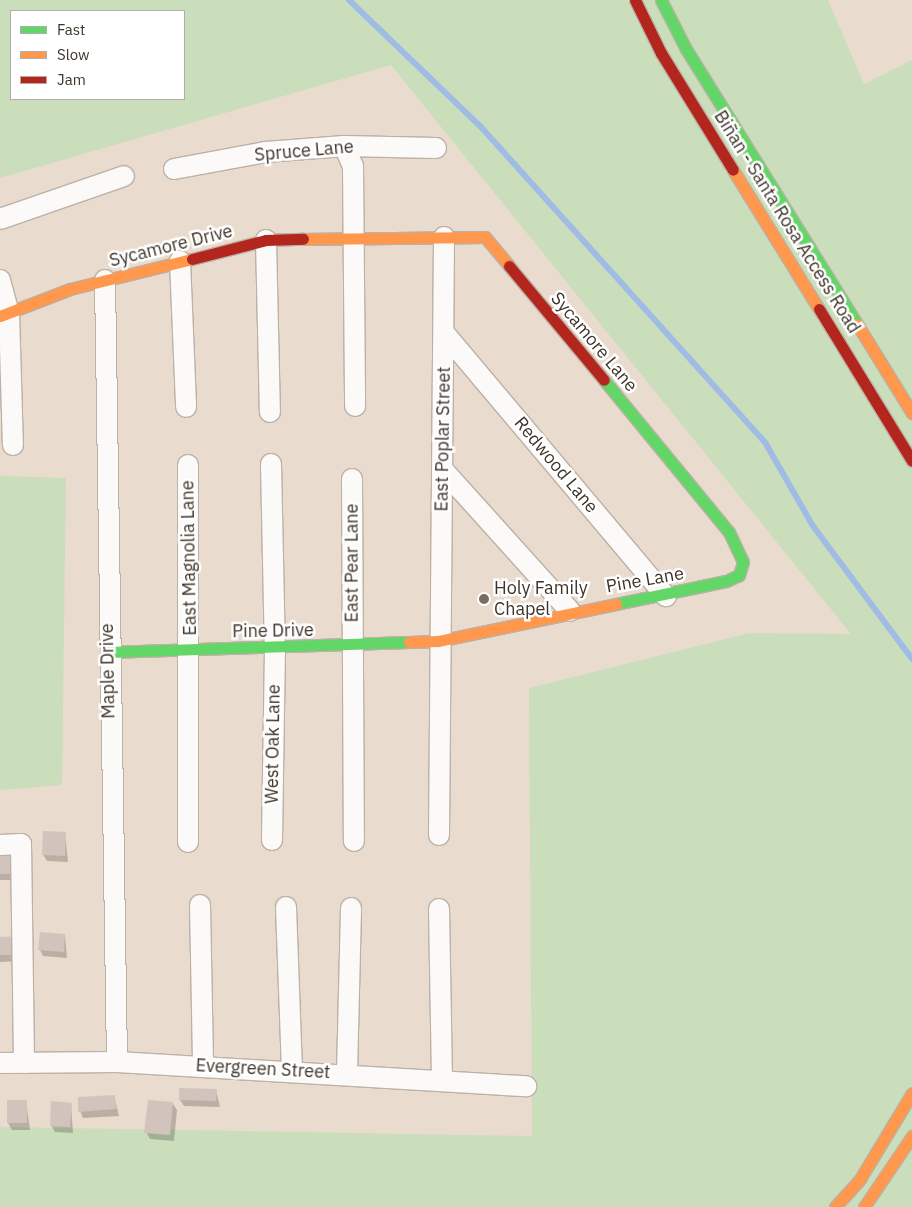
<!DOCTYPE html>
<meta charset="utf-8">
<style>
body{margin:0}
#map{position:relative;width:912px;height:1207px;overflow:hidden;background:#e9dbcd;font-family:"IBM Plex Sans",sans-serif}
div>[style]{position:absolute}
.green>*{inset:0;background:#cbdebc}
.shadow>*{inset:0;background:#0003}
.stream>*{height:6px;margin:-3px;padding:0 3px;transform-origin:3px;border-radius:3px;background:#a0bce4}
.building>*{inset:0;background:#d2c4bc}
.roads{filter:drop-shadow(1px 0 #bcb1a6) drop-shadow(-1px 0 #bcb1a6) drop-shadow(0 1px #bcb1a6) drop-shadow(0 -1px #bcb1a6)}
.street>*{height:20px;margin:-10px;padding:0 10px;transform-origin:10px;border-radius:10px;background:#fcfaf8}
.fast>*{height:11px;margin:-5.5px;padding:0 5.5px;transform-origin:5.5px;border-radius:5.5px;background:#63d668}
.slow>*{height:11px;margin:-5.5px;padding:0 5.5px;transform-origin:5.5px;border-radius:5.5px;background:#ff974d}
.jam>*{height:11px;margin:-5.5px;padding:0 5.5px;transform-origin:5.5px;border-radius:5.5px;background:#b3261e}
.dots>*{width:14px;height:14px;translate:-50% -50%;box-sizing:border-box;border:2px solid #fff;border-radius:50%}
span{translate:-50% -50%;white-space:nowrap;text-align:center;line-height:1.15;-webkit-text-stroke:5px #fff;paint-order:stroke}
.street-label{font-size:18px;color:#3d3328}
.poi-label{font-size:18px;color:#3d3328}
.left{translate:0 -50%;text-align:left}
.legend{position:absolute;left:10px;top:10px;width:175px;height:90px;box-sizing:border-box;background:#fff;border:1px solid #b1ada9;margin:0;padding:6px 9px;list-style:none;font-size:15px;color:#3d3328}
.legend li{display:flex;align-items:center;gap:10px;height:25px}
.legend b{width:25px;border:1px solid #b1ada9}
</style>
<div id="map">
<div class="green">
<div style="clip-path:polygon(evenodd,0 0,828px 0,864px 84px,912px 60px,912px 1207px,0 1207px,0 1127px,532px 1136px,529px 688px,749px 633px,851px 634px,391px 65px,0 178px,0 0,11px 11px,184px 11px,184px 99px,11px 99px,11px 11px)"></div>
<div style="clip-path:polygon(0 476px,66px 478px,62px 785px,0 790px)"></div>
</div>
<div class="shadow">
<div style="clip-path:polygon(65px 833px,68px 862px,47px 861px,43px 854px)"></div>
<div style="clip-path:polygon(0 853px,16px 880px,0 880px)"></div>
<div style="clip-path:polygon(65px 935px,67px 958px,43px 956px,40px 950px)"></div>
<div style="clip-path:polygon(0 938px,22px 961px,0 962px)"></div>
<div style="clip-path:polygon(216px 1090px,220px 1107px,184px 1106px,180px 1100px)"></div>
<div style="clip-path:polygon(114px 1096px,119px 1116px,83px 1118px,80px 1111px)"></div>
<div style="clip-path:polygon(26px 1101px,30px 1130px,12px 1130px,8px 1123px)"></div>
<div style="clip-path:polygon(71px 1104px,73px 1133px,55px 1132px,51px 1125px)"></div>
<div style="clip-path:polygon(173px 1104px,177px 1110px,174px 1141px,150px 1139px,146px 1132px)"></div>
</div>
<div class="stream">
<div style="left:349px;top:0;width:183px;rotate:43.9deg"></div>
<div style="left:481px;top:127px;width:426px;rotate:48deg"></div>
<div style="left:766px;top:444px;width:95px;rotate:60.2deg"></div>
<div style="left:813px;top:526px;width:166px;rotate:53.3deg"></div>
</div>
<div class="building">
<div style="clip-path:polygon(43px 831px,66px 832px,65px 856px,42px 855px)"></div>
<div style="clip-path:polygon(0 852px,13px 852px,13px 874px,0 874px)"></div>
<div style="clip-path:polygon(40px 932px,65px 934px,64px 952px,38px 950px)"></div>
<div style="clip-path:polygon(19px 936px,19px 955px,0 955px,0 937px)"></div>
<div style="clip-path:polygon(179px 1088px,217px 1089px,216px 1101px,179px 1100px)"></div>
<div style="clip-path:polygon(115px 1095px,116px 1109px,78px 1112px,78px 1097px)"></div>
<div style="clip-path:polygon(7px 1100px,27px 1100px,27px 1123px,7px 1123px)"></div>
<div style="clip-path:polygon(148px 1100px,173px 1102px,170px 1135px,144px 1133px)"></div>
<div style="clip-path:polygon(51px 1101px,72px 1103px,70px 1127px,50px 1126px)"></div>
</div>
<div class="roads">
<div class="street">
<div style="left:344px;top:146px;width:22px;rotate:66deg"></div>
<div style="left:353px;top:166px;width:240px;rotate:89.5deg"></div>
<div style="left:174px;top:169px;width:94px;rotate:-10.5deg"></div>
<div style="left:266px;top:152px;width:78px;rotate:-4.4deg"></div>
<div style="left:344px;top:146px;width:92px;rotate:1.2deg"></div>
<div style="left:0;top:219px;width:131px;rotate:-19.1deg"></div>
<div style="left:266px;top:240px;width:172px;rotate:88.7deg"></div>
<div style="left:180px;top:261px;width:146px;rotate:87.6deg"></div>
<div style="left:0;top:280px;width:34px;rotate:75deg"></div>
<div style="left:9px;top:313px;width:132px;rotate:88.3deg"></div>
<div style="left:105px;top:280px;width:782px;rotate:89.12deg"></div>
<div style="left:445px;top:334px;width:343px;rotate:49.9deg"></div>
<div style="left:271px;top:464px;width:184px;rotate:88.8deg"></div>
<div style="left:275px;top:648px;width:192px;rotate:90.9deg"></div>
<div style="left:188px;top:465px;width:377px;rotate:90deg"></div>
<div style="left:444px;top:471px;width:188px;rotate:48deg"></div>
<div style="left:352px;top:479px;width:362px;rotate:89.7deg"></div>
<div style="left:439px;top:835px;width:598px;rotate:-89.52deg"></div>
<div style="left:0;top:845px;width:21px;rotate:-3deg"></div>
<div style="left:21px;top:844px;width:219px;rotate:89.2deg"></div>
<div style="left:200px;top:905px;width:162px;rotate:88.9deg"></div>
<div style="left:286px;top:907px;width:165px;rotate:87.9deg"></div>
<div style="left:439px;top:909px;width:171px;rotate:89deg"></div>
<div style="left:0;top:1063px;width:117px;rotate:-0.5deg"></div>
<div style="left:117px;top:1062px;width:410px;rotate:3.4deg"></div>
<div style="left:347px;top:1073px;width:165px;rotate:-88.6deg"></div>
</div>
<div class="fast">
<div style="left:661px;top:0;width:55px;rotate:63deg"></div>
<div style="left:686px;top:49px;width:324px;rotate:58.1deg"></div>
<div style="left:604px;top:380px;width:197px;rotate:50.6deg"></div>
<div style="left:729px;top:532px;width:33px;rotate:65deg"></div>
<div style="left:743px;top:562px;width:14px;rotate:107deg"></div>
<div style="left:739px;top:575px;width:14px;rotate:155deg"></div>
<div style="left:726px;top:581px;width:112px;rotate:168.2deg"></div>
<div style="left:108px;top:652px;width:301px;rotate:-1.9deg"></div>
</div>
<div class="slow">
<div style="left:733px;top:170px;width:163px;rotate:58.3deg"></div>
<div style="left:303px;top:239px;width:182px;rotate:-0.6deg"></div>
<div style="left:485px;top:237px;width:38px;rotate:50deg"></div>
<div style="left:0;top:316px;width:75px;rotate:-21.1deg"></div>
<div style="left:70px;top:289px;width:126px;rotate:-13.8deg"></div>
<div style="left:857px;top:324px;width:105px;rotate:58.3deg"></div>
<div style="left:409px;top:642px;width:29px;rotate:-2deg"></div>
<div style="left:438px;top:641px;width:182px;rotate:-11.7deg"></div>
<div style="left:835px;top:1207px;width:38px;rotate:-48deg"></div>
<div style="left:860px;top:1179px;width:100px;rotate:-58.8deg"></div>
<div style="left:864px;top:1207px;width:86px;rotate:-55.9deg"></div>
</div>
<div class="jam">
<div style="left:635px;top:0;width:59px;rotate:63.9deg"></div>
<div style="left:661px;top:53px;width:137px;rotate:58.4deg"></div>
<div style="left:192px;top:259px;width:76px;rotate:-14.4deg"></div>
<div style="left:266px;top:240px;width:37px;rotate:-2deg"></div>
<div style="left:509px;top:266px;width:148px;rotate:50.2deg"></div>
<div style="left:819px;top:309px;width:178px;rotate:58.5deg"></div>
</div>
</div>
<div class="dots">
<div style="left:484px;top:599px;background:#796e62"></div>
</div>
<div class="street-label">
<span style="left:304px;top:151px;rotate:-5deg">Spruce Lane</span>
<span style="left:787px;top:222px;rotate:58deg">Biñan - Santa Rosa Access Road</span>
<span style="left:171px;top:246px;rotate:-14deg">Sycamore Drive</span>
<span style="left:594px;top:342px;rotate:50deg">Sycamore Lane</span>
<span style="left:443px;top:439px;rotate:-89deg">East Poplar Street</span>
<span style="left:556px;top:465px;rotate:50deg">Redwood Lane</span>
<span style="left:189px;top:558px;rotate:-91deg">East Magnolia Lane</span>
<span style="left:352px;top:563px;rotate:-90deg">East Pear Lane</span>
<span style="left:645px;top:580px;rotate:-10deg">Pine Lane</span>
<span style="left:273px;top:631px;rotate:-1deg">Pine Drive</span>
<span style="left:108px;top:671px;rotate:-91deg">Maple Drive</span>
<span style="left:273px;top:744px;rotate:-89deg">West Oak Lane</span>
<span style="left:263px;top:1069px;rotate:3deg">Evergreen Street</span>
</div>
<div class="poi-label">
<span class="left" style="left:494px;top:599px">Holy Family<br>Chapel</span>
</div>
<ul class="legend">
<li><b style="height:6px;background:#63d668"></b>Fast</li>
<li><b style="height:6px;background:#ff974d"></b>Slow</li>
<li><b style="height:6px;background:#b3261e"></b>Jam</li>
</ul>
</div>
